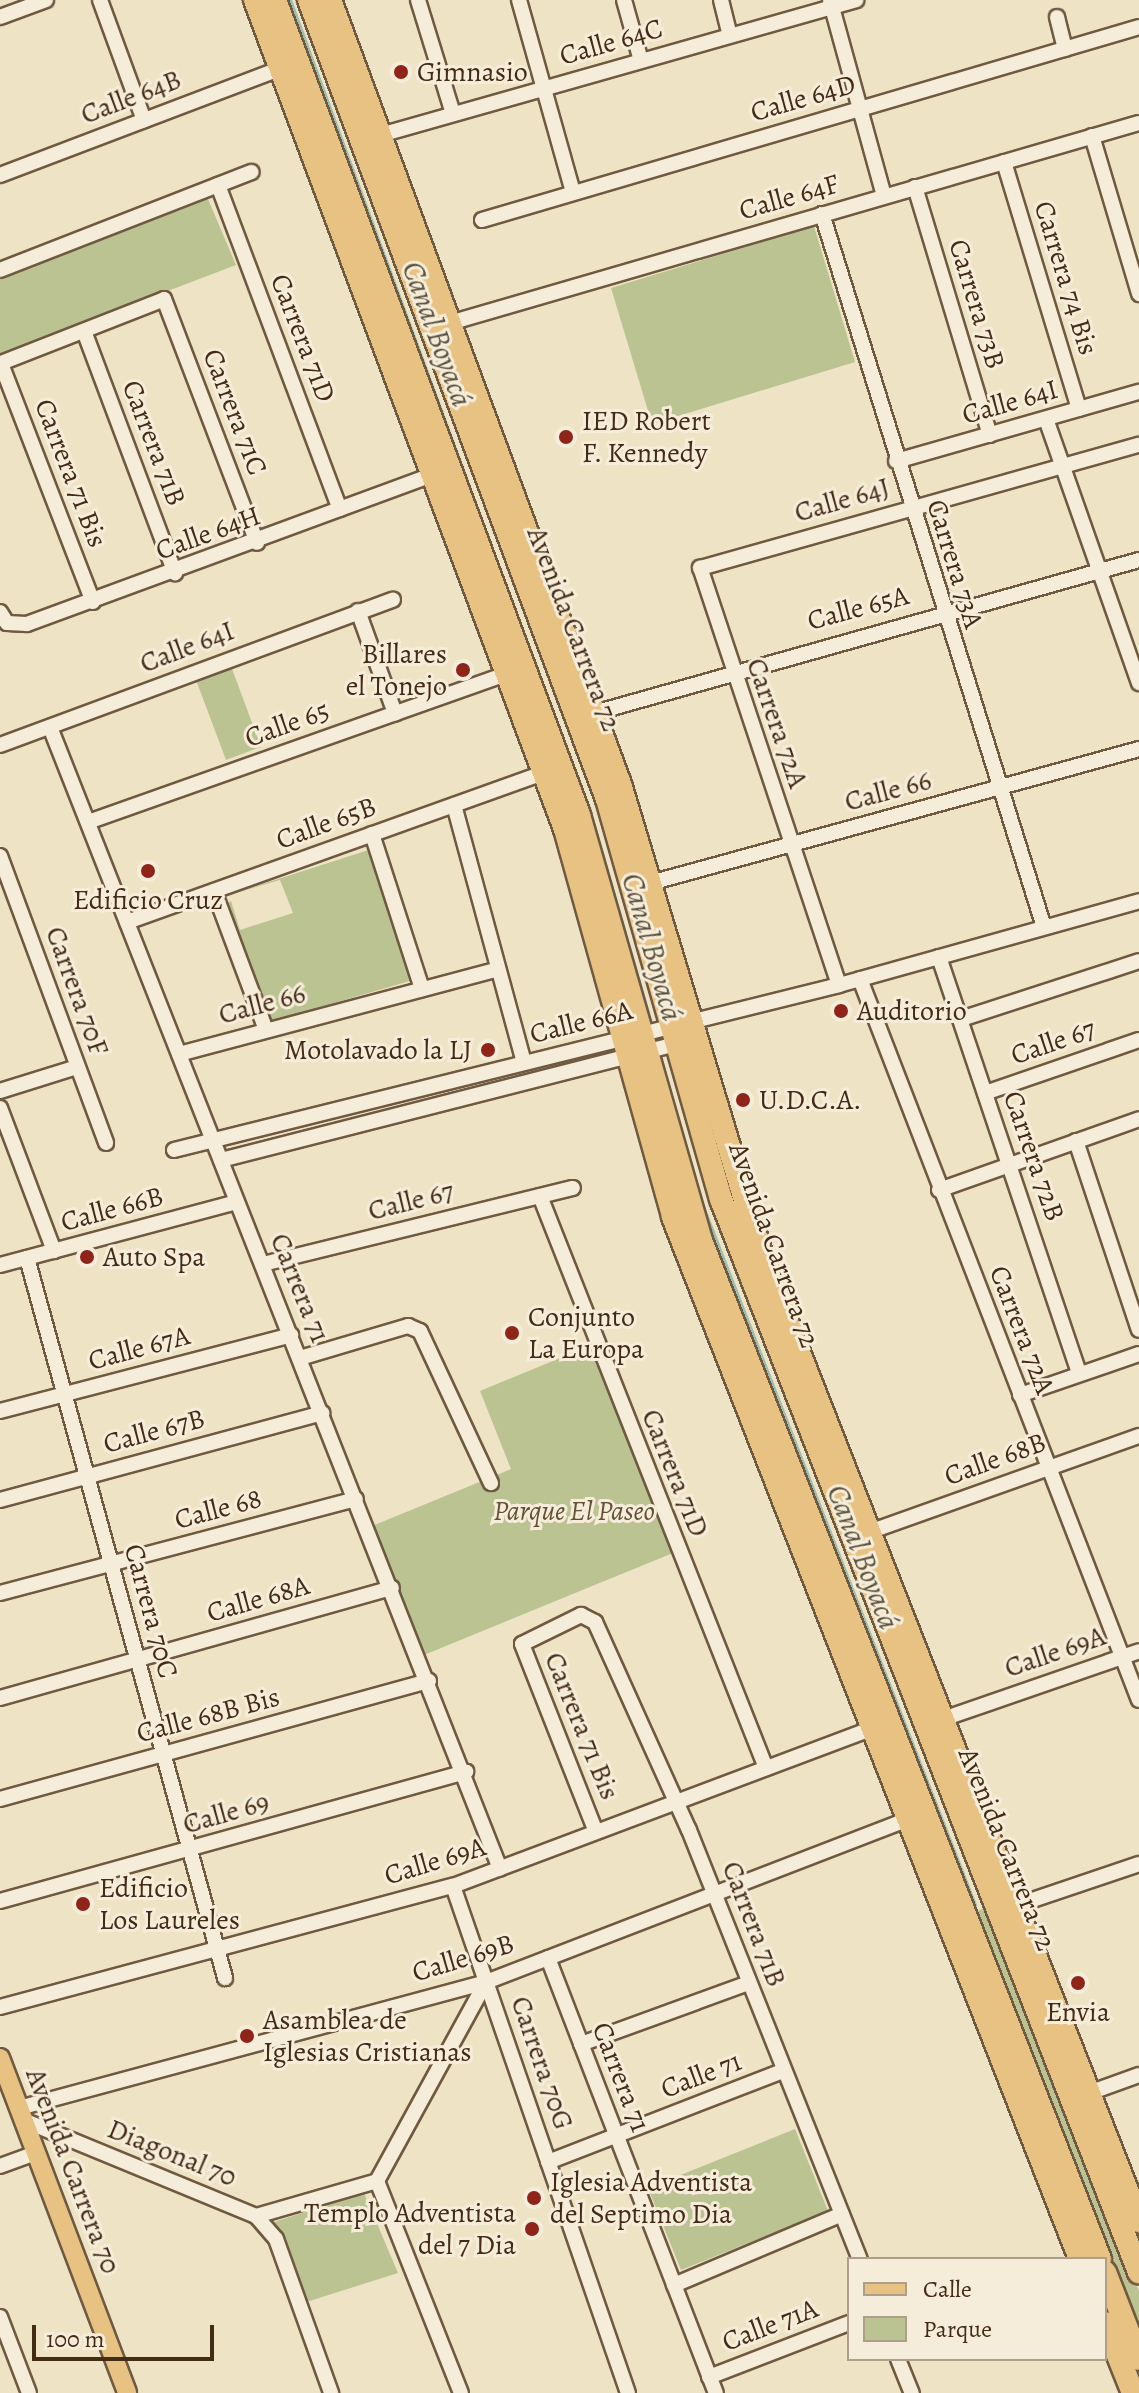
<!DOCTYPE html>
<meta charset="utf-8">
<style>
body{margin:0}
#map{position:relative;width:1139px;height:2393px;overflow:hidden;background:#efe3c6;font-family:Alegreya,serif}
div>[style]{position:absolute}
.green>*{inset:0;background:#bcc393}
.stream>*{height:4px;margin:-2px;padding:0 2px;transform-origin:2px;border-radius:2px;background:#9abeb2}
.roads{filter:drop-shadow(2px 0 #6f5941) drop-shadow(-2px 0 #6f5941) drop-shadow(0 2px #6f5941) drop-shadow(0 -2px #6f5941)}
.minor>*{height:14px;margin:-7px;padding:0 7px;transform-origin:7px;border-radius:7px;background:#f5edda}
.major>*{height:18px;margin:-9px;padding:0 9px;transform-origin:9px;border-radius:9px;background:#e8c283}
.highway>*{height:22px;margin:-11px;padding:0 11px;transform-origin:11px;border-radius:11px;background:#e8c283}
.dots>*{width:22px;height:22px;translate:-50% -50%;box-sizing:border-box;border:4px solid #f5edda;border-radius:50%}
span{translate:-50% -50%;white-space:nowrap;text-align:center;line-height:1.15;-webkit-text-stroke:6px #f5edda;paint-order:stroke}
.street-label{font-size:28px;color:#442b15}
.poi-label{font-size:28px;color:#442b15}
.left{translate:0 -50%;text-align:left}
.right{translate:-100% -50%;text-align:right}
.park-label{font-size:28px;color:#625134;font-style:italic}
.water-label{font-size:30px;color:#5a503c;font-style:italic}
.legend{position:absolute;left:847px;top:2257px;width:260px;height:104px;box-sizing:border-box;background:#f5edda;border:2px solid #ae9f8b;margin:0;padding:10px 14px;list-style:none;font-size:24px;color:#442b15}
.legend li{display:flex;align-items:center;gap:16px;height:40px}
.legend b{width:40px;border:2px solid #ae9f8b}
.scale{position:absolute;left:32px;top:2325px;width:182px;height:36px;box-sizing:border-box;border:4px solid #442b15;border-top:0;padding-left:10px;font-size:24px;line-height:28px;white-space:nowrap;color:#442b15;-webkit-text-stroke:6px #f5edda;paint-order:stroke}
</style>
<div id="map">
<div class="green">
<div style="clip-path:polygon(208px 199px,236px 265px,0 355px,0 280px)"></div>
<div style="clip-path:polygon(814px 226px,855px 362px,652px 424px,611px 288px)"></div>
<div style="clip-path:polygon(231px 666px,261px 747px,226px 760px,196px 680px)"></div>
<div style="clip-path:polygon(381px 846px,420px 978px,266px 1023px,222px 907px,231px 901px,240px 930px,293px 913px,280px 880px,222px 897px)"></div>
<div style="clip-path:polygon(589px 1346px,673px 1553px,424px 1655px,372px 1526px,511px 1469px,480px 1391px)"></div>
<div style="clip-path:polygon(985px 1908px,1139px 2291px,1139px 2336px,970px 1914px)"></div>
<div style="clip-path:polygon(795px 2129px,828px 2211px,681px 2270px,648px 2188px)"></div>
<div style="clip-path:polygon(364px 2193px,398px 2273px,300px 2304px,274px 2222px)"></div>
</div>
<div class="stream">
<div style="left:290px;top:0;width:623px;rotate:69.82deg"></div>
<div style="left:543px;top:687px;width:134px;rotate:69.4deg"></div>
<div style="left:590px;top:812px;width:241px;rotate:73.9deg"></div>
<div style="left:659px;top:1052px;width:24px;rotate:75deg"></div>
<div style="left:700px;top:1199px;width:758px;rotate:68.72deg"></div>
</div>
<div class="roads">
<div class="minor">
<div style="left:100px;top:0;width:128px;rotate:69.9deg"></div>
<div style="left:418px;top:0;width:119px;rotate:72.9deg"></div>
<div style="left:519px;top:0;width:199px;rotate:74.3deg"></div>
<div style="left:624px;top:0;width:63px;rotate:74.4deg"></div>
<div style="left:721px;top:0;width:36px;rotate:76deg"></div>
<div style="left:830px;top:0;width:203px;rotate:74.6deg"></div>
<div style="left:0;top:17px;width:49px;rotate:-20.3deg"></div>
<div style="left:1057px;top:17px;width:33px;rotate:76deg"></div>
<div style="left:380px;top:135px;width:495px;rotate:-15.8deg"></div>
<div style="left:1092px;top:136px;width:165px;rotate:73.4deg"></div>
<div style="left:1004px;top:162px;width:258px;rotate:73.1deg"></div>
<div style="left:0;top:175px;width:301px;rotate:-20.8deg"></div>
<div style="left:218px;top:185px;width:346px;rotate:69.4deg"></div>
<div style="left:915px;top:187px;width:259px;rotate:73.2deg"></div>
<div style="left:822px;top:214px;width:747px;rotate:72.71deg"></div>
<div style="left:482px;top:220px;width:685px;rotate:-16.37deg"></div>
<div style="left:0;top:270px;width:270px;rotate:-21.3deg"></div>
<div style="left:453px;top:322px;width:714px;rotate:-16.18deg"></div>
<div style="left:84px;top:331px;width:259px;rotate:69.4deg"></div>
<div style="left:1046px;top:419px;width:280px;rotate:70.6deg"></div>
<div style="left:896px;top:461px;width:253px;rotate:-15.9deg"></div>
<div style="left:93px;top:602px;width:256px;rotate:-111.1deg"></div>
<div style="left:1px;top:363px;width:175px;rotate:-21.4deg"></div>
<div style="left:164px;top:299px;width:261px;rotate:69.1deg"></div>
<div style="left:358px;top:611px;width:109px;rotate:70.1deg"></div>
<div style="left:0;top:612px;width:13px;rotate:58deg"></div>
<div style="left:7px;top:623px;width:20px;rotate:3deg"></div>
<div style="left:27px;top:624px;width:432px;rotate:-20.2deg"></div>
<div style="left:594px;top:713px;width:566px;rotate:-15.68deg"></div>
<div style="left:50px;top:727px;width:1227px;rotate:68.49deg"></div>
<div style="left:0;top:745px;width:419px;rotate:-20.3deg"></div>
<div style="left:454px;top:805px;width:267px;rotate:74.8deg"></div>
<div style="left:88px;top:822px;width:441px;rotate:-19.5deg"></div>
<div style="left:372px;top:834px;width:163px;rotate:72.1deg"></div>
<div style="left:0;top:856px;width:306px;rotate:69.7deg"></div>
<div style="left:650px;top:883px;width:507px;rotate:-15.32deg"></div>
<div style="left:214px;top:891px;width:148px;rotate:69.5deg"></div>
<div style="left:127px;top:922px;width:442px;rotate:-19.7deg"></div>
<div style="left:939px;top:957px;width:439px;rotate:71.4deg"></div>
<div style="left:860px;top:979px;width:773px;rotate:68.85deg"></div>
<div style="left:839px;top:985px;width:440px;rotate:-108.4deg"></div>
<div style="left:700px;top:568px;width:456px;rotate:-15.7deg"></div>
<div style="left:961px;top:1019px;width:187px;rotate:-18deg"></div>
<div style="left:179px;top:1054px;width:330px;rotate:-14.9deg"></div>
<div style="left:0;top:1091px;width:81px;rotate:-17.3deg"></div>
<div style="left:985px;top:1093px;width:163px;rotate:-19deg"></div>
<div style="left:0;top:1108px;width:153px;rotate:69.3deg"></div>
<div style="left:1076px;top:1141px;width:199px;rotate:71.6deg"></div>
<div style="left:174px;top:1150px;width:685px;rotate:-13.93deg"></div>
<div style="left:839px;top:985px;width:312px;rotate:-15.6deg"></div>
<div style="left:221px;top:1160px;width:475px;rotate:-14.3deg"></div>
<div style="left:939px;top:1190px;width:212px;rotate:-19.5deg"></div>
<div style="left:540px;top:1196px;width:615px;rotate:68.44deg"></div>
<div style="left:27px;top:1258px;width:747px;rotate:74.62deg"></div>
<div style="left:263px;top:1264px;width:319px;rotate:-13.8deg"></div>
<div style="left:0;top:1265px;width:245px;rotate:-14.9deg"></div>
<div style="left:300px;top:1358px;width:113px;rotate:-16.5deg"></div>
<div style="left:408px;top:1326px;width:13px;rotate:23deg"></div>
<div style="left:420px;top:1331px;width:168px;rotate:65deg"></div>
<div style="left:1020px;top:1395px;width:126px;rotate:-19deg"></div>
<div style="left:0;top:1411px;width:301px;rotate:-14.6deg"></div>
<div style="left:0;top:1500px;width:334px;rotate:-15.1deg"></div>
<div style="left:869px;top:1532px;width:287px;rotate:-19.6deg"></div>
<div style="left:0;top:1593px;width:368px;rotate:-14.8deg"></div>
<div style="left:0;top:1698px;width:407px;rotate:-15.7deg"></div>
<div style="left:943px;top:1719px;width:207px;rotate:-19.1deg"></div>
<div style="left:0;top:1799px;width:445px;rotate:-15.4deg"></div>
<div style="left:596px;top:1832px;width:202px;rotate:-111.5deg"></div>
<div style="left:522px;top:1644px;width:66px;rotate:-26.2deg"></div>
<div style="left:581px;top:1615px;width:16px;rotate:27deg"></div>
<div style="left:595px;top:1622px;width:228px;rotate:65.7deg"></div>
<div style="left:689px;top:1830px;width:462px;rotate:68.3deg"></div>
<div style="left:453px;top:1886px;width:536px;rotate:70.96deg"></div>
<div style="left:0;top:1901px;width:484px;rotate:-15.5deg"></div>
<div style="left:1015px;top:1906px;width:131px;rotate:-18.7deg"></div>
<div style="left:548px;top:1958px;width:466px;rotate:68.9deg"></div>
<div style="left:0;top:2007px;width:469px;rotate:-15deg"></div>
<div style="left:453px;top:1886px;width:450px;rotate:-20.6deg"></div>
<div style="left:581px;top:2044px;width:179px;rotate:-20deg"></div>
<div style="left:1089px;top:2093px;width:53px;rotate:-19.8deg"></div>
<div style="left:19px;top:2108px;width:484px;rotate:-15.1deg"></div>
<div style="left:486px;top:1982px;width:453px;rotate:-21.1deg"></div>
<div style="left:23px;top:2120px;width:252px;rotate:22.4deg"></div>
<div style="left:256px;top:2216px;width:30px;rotate:49deg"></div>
<div style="left:276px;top:2239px;width:164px;rotate:70.3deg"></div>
<div style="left:548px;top:2162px;width:252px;rotate:-21.2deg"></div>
<div style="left:0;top:2166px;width:38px;rotate:-20deg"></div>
<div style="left:377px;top:2181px;width:228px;rotate:68.4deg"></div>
<div style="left:377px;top:2181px;width:227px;rotate:-61.3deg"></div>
<div style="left:256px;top:2216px;width:126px;rotate:-16.1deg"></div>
<div style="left:674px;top:2285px;width:182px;rotate:-22.9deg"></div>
<div style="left:0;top:2317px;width:81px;rotate:69.1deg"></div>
<div style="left:898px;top:2359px;width:37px;rotate:68deg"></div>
<div style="left:709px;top:2377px;width:150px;rotate:-21.1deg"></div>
</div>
<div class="major">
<div style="left:0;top:2058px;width:358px;rotate:69.2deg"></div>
</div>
<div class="highway">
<div style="left:255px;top:0;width:885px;rotate:69.5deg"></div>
<div style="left:565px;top:829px;width:403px;rotate:74.4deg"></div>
<div style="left:673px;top:1217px;width:1119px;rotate:68.66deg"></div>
<div style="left:275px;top:0;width:870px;rotate:69.54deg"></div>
<div style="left:579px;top:815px;width:445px;rotate:74deg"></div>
<div style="left:702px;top:1243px;width:1091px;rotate:68.61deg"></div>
<div style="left:309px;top:0;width:853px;rotate:69.55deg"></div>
<div style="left:607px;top:799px;width:416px;rotate:74.1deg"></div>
<div style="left:721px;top:1199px;width:1152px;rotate:68.72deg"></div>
<div style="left:330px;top:0;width:836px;rotate:69.7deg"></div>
<div style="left:620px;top:784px;width:500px;rotate:73.27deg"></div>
<div style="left:764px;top:1263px;width:1029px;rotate:68.62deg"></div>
<div style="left:1105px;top:2272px;width:93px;rotate:68.7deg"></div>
<div style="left:1105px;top:2323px;width:75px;rotate:68.2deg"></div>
</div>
</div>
<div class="dots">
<div style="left:401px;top:72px;background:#8f2418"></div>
<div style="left:566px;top:437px;background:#8f2418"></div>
<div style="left:463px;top:670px;background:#8f2418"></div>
<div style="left:148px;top:871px;background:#8f2418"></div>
<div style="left:841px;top:1011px;background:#8f2418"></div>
<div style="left:488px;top:1050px;background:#8f2418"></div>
<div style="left:743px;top:1100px;background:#8f2418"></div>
<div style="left:87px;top:1257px;background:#8f2418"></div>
<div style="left:512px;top:1333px;background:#8f2418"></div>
<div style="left:83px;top:1904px;background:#8f2418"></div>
<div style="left:1078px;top:1983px;background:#8f2418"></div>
<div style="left:247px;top:2036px;background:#8f2418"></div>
<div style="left:534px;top:2198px;background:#8f2418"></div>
<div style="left:532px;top:2229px;background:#8f2418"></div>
</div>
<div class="street-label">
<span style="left:611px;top:42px;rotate:-16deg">Calle 64C</span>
<span style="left:131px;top:97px;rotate:-21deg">Calle 64B</span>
<span style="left:803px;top:98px;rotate:-16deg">Calle 64D</span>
<span style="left:789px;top:197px;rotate:-16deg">Calle 64F</span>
<span style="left:1066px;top:278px;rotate:73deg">Carrera 74 Bis</span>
<span style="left:977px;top:304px;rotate:73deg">Carrera 73B</span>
<span style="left:303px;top:338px;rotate:69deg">Carrera 71D</span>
<span style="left:1010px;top:402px;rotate:-16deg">Calle 64I</span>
<span style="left:235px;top:412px;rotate:69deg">Carrera 71C</span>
<span style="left:154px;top:443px;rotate:69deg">Carrera 71B</span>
<span style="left:71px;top:473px;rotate:69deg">Carrera 71 Bis</span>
<span style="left:842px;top:500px;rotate:-16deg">Calle 64J</span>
<span style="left:208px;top:533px;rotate:-20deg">Calle 64H</span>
<span style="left:955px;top:564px;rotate:73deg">Carrera 73A</span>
<span style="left:858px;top:608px;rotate:-15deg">Calle 65A</span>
<span style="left:574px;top:629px;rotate:69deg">Avenida Carrera 72</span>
<span style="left:187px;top:647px;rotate:-21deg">Calle 64I</span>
<span style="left:777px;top:723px;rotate:71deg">Carrera 72A</span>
<span style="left:287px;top:724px;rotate:-20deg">Calle 65</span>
<span style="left:888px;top:791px;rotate:-15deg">Calle 66</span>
<span style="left:326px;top:823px;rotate:-20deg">Calle 65B</span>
<span style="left:77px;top:991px;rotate:70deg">Carrera 70F</span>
<span style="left:262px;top:1004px;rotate:-15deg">Calle 66</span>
<span style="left:581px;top:1022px;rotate:-14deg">Calle 66A</span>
<span style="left:1053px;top:1042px;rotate:-19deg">Calle 67</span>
<span style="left:1034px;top:1156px;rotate:71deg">Carrera 72B</span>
<span style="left:411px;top:1201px;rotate:-14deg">Calle 67</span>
<span style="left:112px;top:1209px;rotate:-15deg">Calle 66B</span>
<span style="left:774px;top:1245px;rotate:70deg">Avenida Carrera 72</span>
<span style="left:300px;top:1288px;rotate:68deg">Carrera 71</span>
<span style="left:1022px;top:1330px;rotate:69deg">Carrera 72A</span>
<span style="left:139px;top:1348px;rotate:-15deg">Calle 67A</span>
<span style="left:154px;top:1431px;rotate:-15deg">Calle 67B</span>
<span style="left:995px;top:1459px;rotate:-20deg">Calle 68B</span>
<span style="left:675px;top:1473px;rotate:68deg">Carrera 71D</span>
<span style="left:218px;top:1509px;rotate:-15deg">Calle 68</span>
<span style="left:258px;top:1599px;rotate:-16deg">Calle 68A</span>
<span style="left:151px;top:1611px;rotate:75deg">Carrera 70C</span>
<span style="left:1055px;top:1652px;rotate:-19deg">Calle 69A</span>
<span style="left:208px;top:1715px;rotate:-15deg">Calle 68B Bis</span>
<span style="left:582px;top:1726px;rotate:68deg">Carrera 71 Bis</span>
<span style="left:226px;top:1813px;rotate:-16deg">Calle 69</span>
<span style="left:1007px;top:1849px;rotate:68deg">Avenida Carrera 72</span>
<span style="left:435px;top:1861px;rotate:-17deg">Calle 69A</span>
<span style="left:754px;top:1924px;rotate:69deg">Carrera 71B</span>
<span style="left:463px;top:1958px;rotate:-17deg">Calle 69B</span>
<span style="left:542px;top:2063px;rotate:71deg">Carrera 70G</span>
<span style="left:701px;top:2075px;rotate:-21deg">Calle 71</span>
<span style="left:621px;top:2077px;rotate:69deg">Carrera 71</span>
<span style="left:172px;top:2153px;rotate:22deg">Diagonal 70</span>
<span style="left:73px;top:2171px;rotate:69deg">Avenida Carrera 70</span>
<span style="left:770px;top:2325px;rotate:-21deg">Calle 71A</span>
</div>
<div class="poi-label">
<span class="left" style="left:417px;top:72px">Gimnasio</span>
<span class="left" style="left:582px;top:437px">IED Robert<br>F. Kennedy</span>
<span class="right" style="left:447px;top:670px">Billares<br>el Tonejo</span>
<span style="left:148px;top:900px">Edificio Cruz</span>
<span class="left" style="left:857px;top:1011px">Auditorio</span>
<span class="right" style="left:472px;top:1050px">Motolavado la LJ</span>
<span class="left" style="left:759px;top:1100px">U.D.C.A.</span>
<span class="left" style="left:103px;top:1257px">Auto Spa</span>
<span class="left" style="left:528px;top:1333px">Conjunto<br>La Europa</span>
<span class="left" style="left:99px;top:1904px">Edificio<br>Los Laureles</span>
<span style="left:1078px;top:2012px">Envia</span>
<span class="left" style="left:263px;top:2036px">Asamblea de<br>Iglesias Cristianas</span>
<span class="left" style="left:550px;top:2198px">Iglesia Adventista<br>del Septimo Dia</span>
<span class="right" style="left:516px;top:2229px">Templo Adventista<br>del 7 Dia</span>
</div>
<div class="park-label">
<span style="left:574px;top:1511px">Parque El Paseo</span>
</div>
<div class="water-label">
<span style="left:437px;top:334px;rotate:70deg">Canal Boyacá</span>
<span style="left:652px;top:947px;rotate:74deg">Canal Boyacá</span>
<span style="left:863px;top:1557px;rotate:69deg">Canal Boyacá</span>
</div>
<ul class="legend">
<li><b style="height:10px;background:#e8c283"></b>Calle</li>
<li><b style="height:22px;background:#bcc393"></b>Parque</li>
</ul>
<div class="scale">100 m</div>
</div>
